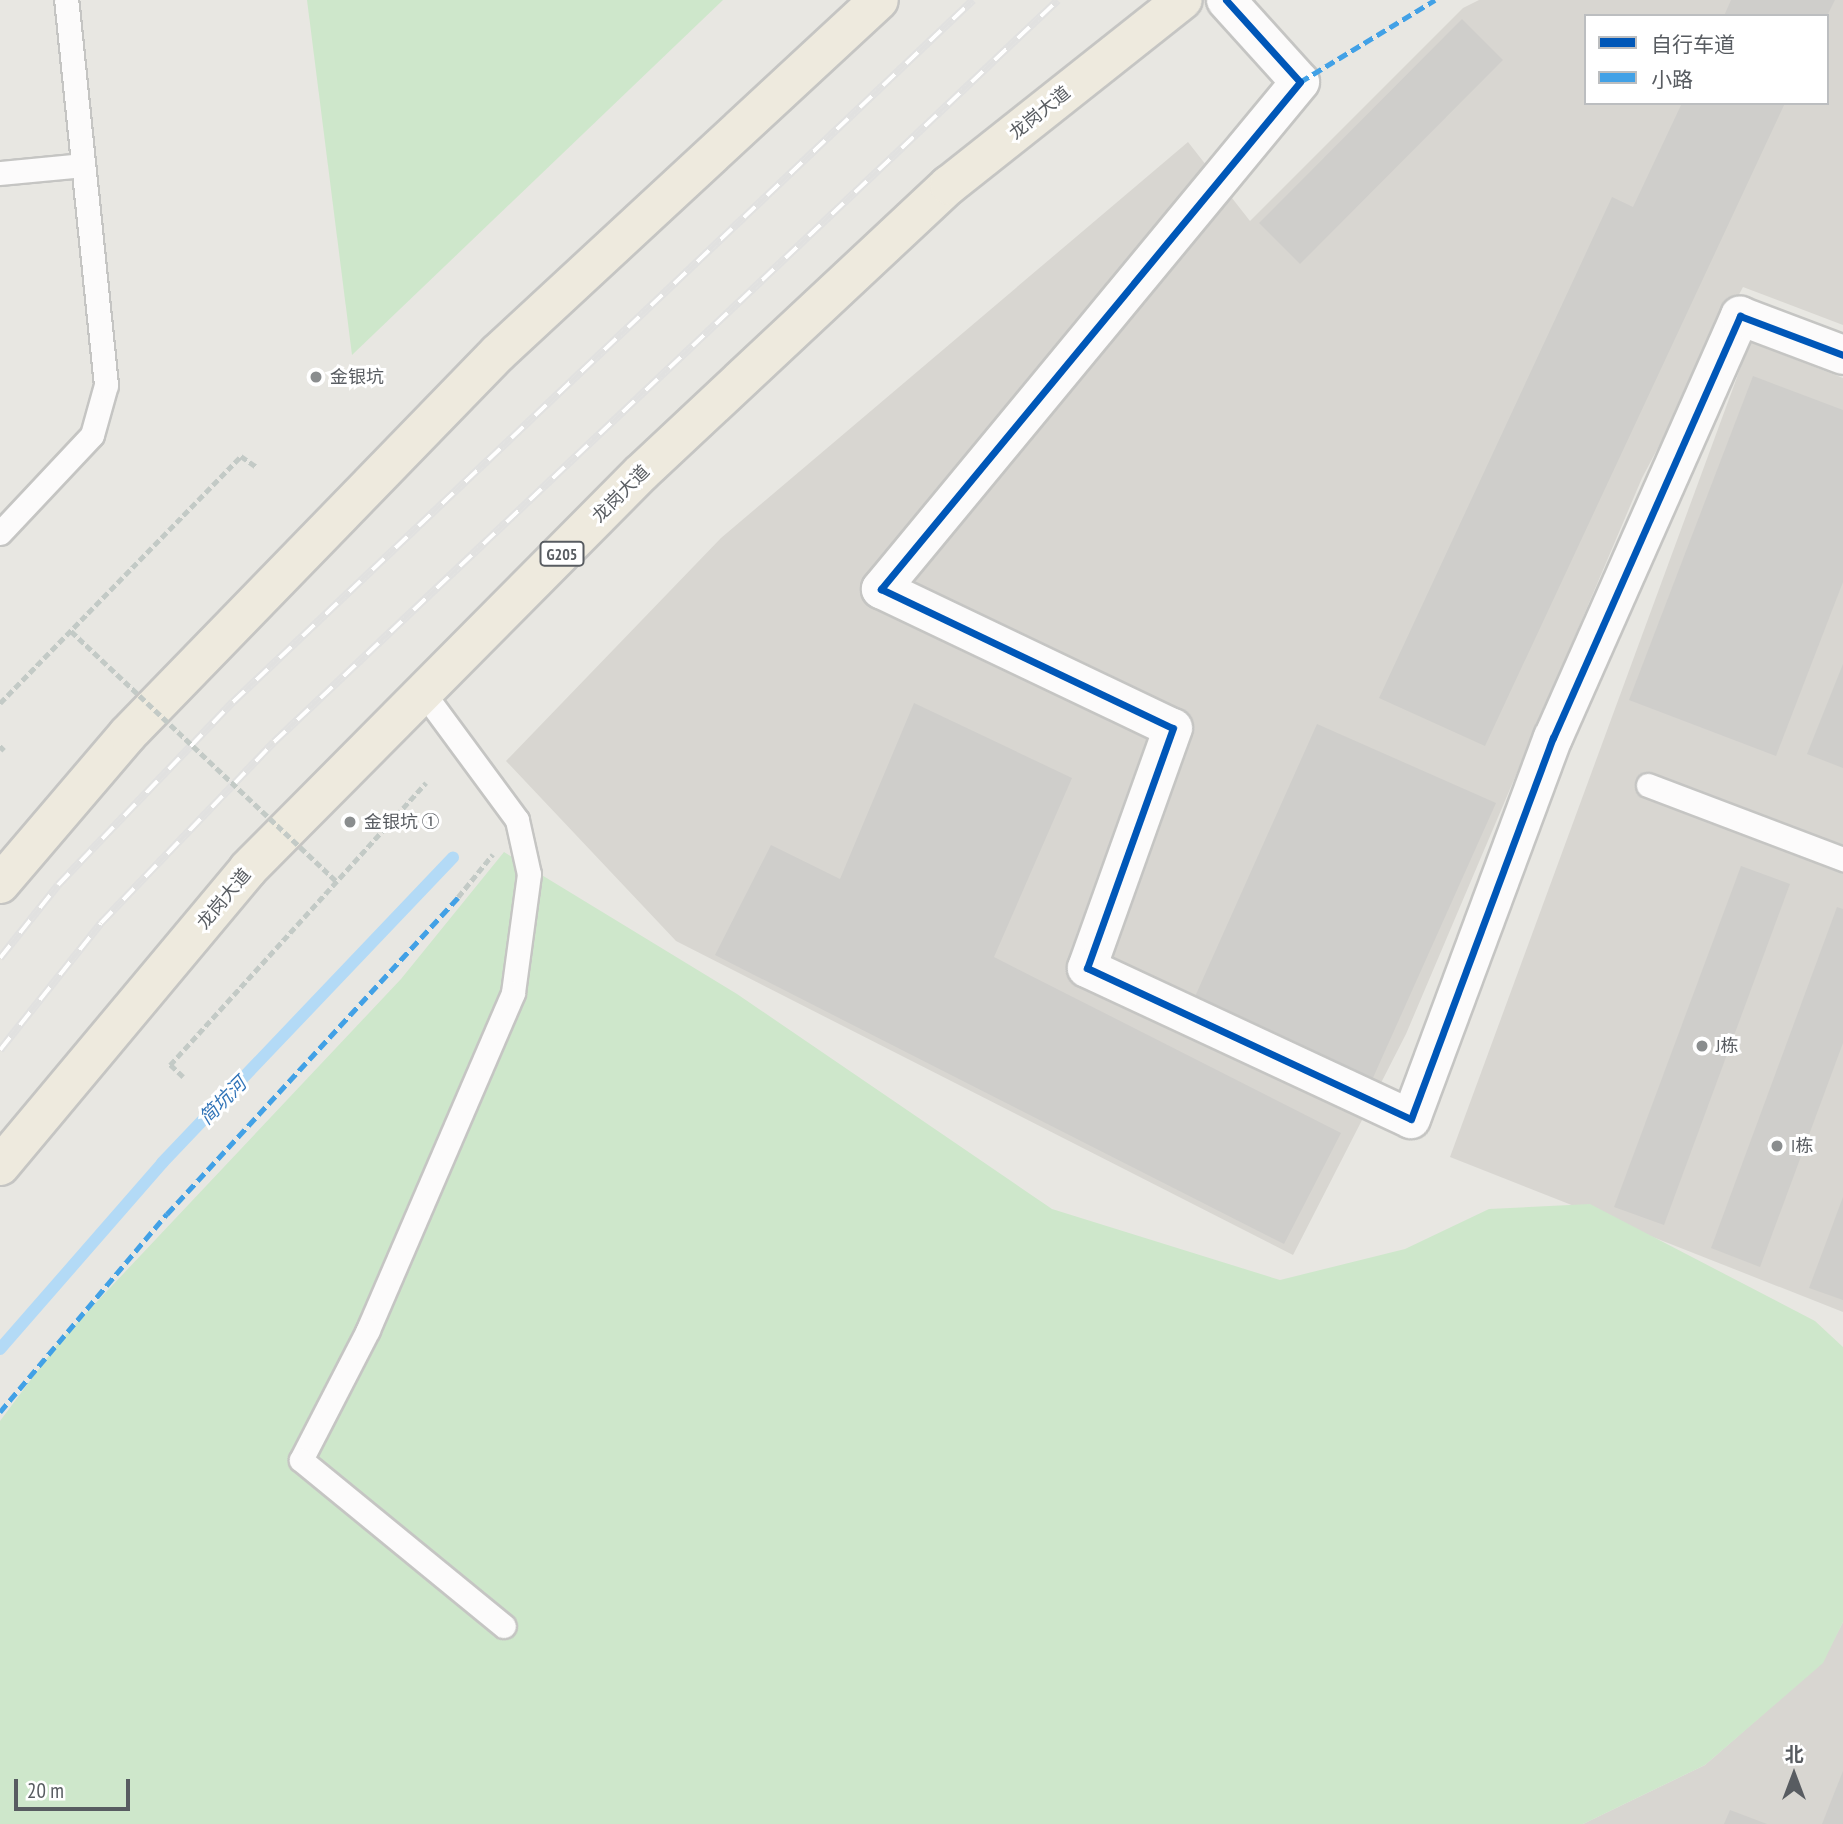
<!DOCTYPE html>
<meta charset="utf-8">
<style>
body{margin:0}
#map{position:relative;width:1843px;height:1824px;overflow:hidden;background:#e8e7e2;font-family:"PT Sans Narrow","Noto Sans SC",sans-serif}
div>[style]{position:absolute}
.industrial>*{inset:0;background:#d8d6d1}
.green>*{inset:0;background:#cee7cb}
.stream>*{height:12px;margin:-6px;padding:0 6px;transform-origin:6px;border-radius:6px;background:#b3daf6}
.building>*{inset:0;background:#cfcecb}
.path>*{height:4.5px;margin-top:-2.25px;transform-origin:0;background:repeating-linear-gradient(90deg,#c3cac6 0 7px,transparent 0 10.5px)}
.roads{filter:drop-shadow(2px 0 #c5c5c3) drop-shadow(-2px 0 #c5c5c3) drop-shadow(0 2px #c5c5c3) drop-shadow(0 -2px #c5c5c3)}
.lane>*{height:23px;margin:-11.5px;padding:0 11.5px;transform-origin:11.5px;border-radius:11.5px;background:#fcfbfb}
.street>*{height:38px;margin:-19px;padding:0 19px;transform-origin:19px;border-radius:19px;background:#fcfbfb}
.highway>*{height:38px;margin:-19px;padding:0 19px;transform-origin:19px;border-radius:19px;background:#eeeade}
.rail>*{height:8px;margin-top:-4px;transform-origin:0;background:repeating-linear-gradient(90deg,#fff 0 16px,#e1e1e0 0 32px);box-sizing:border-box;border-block:2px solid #e1e1e0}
.path-bridge>*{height:4.5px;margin-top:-2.25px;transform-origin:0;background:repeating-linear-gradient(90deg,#c3cac6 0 7px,transparent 0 10.5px)}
.quiet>*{height:5px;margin-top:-2.5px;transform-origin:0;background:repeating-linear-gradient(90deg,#42a1e6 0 10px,transparent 0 15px)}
.cycleway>*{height:7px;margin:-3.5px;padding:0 3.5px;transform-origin:3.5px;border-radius:3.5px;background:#0057b8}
.dots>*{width:19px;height:19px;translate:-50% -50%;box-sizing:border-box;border:4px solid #fff;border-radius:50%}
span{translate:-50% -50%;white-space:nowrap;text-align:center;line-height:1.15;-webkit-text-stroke:6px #fff;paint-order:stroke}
.shield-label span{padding:2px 5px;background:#fff;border:2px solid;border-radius:5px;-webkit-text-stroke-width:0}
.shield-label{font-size:16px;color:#585c61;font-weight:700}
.street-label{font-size:18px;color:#585c61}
.poi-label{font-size:18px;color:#585c61}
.left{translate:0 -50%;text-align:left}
.water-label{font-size:19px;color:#3375b8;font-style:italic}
.legend{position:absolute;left:1584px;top:14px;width:245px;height:91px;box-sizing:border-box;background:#fff;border:2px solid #bcbec0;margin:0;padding:9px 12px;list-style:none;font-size:21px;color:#585c61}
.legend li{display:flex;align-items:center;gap:14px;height:35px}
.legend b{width:35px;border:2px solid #bcbec0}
.north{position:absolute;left:1759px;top:1740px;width:70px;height:70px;-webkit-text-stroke:5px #fff;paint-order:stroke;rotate:0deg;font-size:19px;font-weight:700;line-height:28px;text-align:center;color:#585c61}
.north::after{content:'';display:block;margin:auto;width:24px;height:32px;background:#585c61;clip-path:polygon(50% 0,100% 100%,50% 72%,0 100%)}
.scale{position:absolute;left:14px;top:1779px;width:116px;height:32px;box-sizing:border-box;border:4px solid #585c61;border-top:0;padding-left:9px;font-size:21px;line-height:24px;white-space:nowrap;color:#585c61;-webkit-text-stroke:5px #fff;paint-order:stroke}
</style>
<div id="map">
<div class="industrial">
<div style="clip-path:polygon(evenodd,1479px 0,1843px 0,1843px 325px,1743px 287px,1642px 478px,1406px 1034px,1293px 1255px,676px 941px,506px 761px,721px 538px,1188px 142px,1250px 221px,1463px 8px,1479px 0,1586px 16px,1827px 16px,1827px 103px,1586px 103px,1586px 16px)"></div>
<div style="clip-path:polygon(1750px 342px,1843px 378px,1843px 1312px,1450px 1157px)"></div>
<div style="clip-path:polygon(1843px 1622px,1843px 1824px,1583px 1824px,1705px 1765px,1822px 1663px)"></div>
</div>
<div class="green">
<div style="clip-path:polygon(307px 0,723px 0,352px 355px)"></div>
<div style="clip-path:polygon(504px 852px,737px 994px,1052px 1209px,1280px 1280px,1405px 1249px,1489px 1209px,1590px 1204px,1815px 1321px,1843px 1347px,1843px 1622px,1823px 1663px,1705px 1765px,1583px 1824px,0 1824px,0 1421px,59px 1342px,401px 979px)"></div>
</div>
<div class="stream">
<div style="left:0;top:1349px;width:247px;rotate:-48.9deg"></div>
<div style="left:162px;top:1163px;width:422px;rotate:-46.4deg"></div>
</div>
<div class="building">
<div style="clip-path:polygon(1731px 0,1835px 0,1827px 16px,1724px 16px)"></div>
<div style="clip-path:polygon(1462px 19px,1503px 60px,1300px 264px,1259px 223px)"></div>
<div style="clip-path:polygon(1682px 103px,1785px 103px,1485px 746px,1379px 698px,1612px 197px,1633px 207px)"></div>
<div style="clip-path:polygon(1753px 376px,1843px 410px,1843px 582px,1776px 756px,1629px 700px)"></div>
<div style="clip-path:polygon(1843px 664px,1843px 768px,1807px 754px)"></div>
<div style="clip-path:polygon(914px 703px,1072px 778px,994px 957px,1341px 1133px,1284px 1244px,715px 955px,771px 845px,840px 879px)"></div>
<div style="clip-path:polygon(1317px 724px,1496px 803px,1372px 1080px,1193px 1001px)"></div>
<div style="clip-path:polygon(1741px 866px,1790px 884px,1664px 1225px,1614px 1207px)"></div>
<div style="clip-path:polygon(1837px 907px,1843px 909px,1843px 1043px,1760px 1267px,1711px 1248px)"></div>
<div style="clip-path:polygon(1843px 1197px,1843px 1300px,1809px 1288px)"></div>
<div style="clip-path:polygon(1843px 1771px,1843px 1824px,1822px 1824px)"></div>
<div style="clip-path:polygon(1730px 1810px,1767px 1824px,1724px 1824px)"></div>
</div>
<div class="path">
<div style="left:0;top:703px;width:345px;rotate:-45.7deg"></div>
<div style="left:241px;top:456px;width:19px;rotate:35deg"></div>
<div style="left:0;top:746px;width:6px;rotate:45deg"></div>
<div style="left:458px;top:897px;width:55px;rotate:-50.9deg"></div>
<div style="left:183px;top:1077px;width:18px;rotate:-137deg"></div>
<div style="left:170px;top:1065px;width:381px;rotate:-47.8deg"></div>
</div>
<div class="roads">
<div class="lane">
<div style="left:0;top:173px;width:83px;rotate:-5.5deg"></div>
<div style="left:0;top:533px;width:134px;rotate:-46.8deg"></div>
<div style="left:92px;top:435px;width:52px;rotate:-74.4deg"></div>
<div style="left:106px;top:385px;width:387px;rotate:-95.9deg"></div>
<div style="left:425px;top:695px;width:155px;rotate:53.6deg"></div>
<div style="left:517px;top:820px;width:55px;rotate:77.5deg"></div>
<div style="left:529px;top:874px;width:120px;rotate:97.7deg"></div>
<div style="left:513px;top:993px;width:367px;rotate:113.3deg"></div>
<div style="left:368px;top:1330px;width:146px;rotate:117.3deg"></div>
<div style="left:301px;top:1460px;width:262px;rotate:39.3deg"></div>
<div style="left:1648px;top:785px;width:209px;rotate:20.8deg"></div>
</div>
<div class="street">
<div style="left:1226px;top:0;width:110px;rotate:47.9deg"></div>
<div style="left:1300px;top:82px;width:658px;rotate:129.57deg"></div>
<div style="left:881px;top:589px;width:323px;rotate:25.5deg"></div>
<div style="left:1173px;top:728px;width:255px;rotate:109.7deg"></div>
<div style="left:1087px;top:968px;width:357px;rotate:25deg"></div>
<div style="left:1411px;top:1119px;width:407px;rotate:-69.6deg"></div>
<div style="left:1553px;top:738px;width:462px;rotate:-66.1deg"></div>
<div style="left:1740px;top:316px;width:110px;rotate:20.7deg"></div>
</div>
<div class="highway">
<div style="left:0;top:884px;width:197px;rotate:-49.5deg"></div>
<div style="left:128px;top:734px;width:531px;rotate:-45.84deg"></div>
<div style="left:498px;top:353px;width:519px;rotate:-42.82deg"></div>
<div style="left:0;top:1166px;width:387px;rotate:-50.1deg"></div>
<div style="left:248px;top:869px;width:558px;rotate:-45.22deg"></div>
<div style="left:641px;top:473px;width:422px;rotate:-43.1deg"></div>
<div style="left:949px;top:185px;width:298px;rotate:-38.4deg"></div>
</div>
</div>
<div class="rail">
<div style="left:0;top:958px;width:93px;rotate:-51.5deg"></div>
<div style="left:58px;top:885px;width:253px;rotate:-46.3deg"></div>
<div style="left:233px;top:702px;width:1020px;rotate:-43.49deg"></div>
<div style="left:0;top:1050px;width:162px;rotate:-51.5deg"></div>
<div style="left:101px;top:923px;width:250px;rotate:-46.3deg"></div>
<div style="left:274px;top:742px;width:1079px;rotate:-43.42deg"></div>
</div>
<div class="path-bridge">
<div style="left:71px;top:631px;width:364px;rotate:43.3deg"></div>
</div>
<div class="quiet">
<div style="left:1300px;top:82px;width:158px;rotate:-31.3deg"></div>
<div style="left:0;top:1412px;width:259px;rotate:-49.9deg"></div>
<div style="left:167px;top:1214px;width:430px;rotate:-47.4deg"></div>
</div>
<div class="cycleway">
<div style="left:1226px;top:0;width:110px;rotate:47.9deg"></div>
<div style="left:1300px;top:82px;width:658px;rotate:129.57deg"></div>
<div style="left:881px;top:589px;width:323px;rotate:25.5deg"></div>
<div style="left:1173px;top:728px;width:255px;rotate:109.7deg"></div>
<div style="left:1087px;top:968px;width:357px;rotate:25deg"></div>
<div style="left:1411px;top:1119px;width:407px;rotate:-69.6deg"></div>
<div style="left:1553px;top:738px;width:462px;rotate:-66.1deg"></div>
<div style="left:1740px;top:316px;width:110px;rotate:20.7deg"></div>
</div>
<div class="dots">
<div style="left:316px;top:377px;background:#8a8d8e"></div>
<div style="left:350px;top:822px;background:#8a8d8e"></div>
<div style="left:1702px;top:1046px;background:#8a8d8e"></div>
<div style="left:1777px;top:1146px;background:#8a8d8e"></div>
</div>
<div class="shield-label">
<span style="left:562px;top:554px">G205</span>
</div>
<div class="street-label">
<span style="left:1040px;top:113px;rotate:-39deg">龙岗大道</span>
<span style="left:621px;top:494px;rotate:-45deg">龙岗大道</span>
<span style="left:224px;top:899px;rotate:-50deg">龙岗大道</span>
</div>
<div class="poi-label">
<span class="left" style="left:330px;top:377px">金银坑</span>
<span class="left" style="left:364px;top:822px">金银坑 ①</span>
<span class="left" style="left:1716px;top:1046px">J栋</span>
<span class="left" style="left:1791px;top:1146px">I栋</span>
</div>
<div class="water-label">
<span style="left:223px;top:1101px;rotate:-45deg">简坑河</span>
</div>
<ul class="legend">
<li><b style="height:9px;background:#0057b8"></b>自行车道</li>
<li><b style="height:9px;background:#42a1e6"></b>小路</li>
</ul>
<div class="north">北</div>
<div class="scale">20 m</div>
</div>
